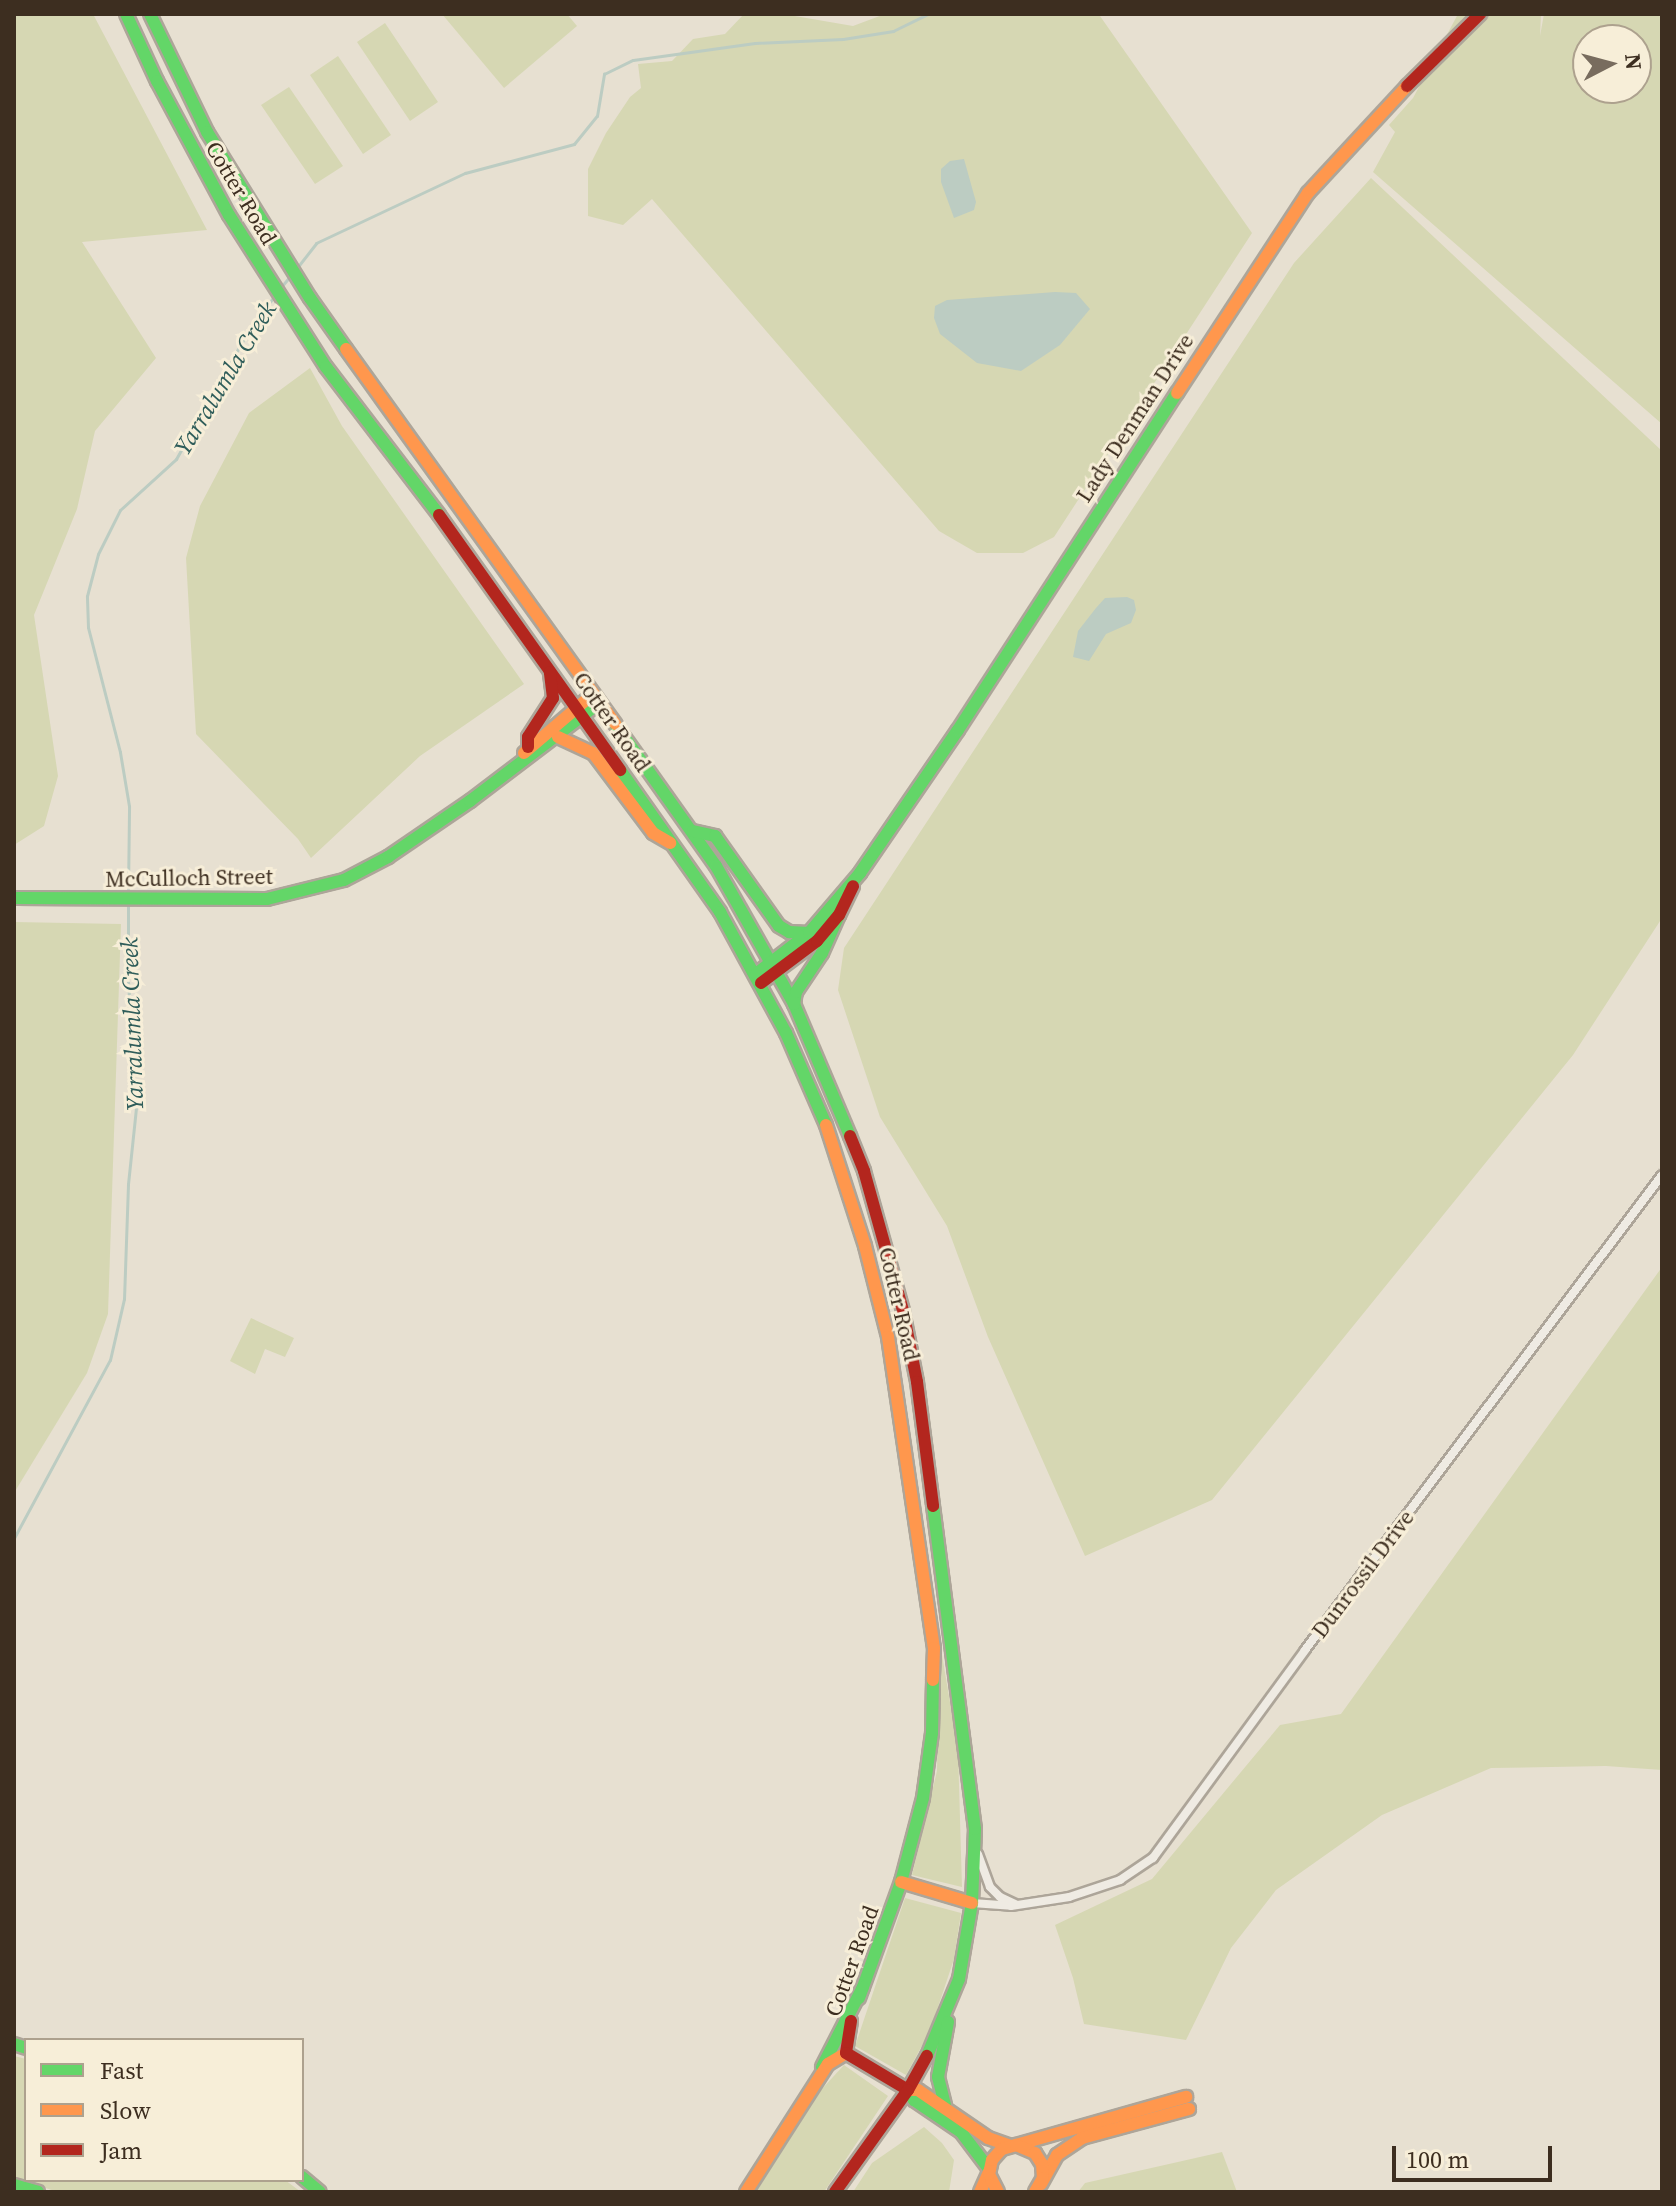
<!DOCTYPE html>
<style>
body{margin:0}
#map{position:relative;width:1676px;height:2206px;overflow:hidden;background:#e7e0d1;font-family:"Source Serif 4",serif}
div>[style]{position:absolute}
.green>*{inset:0;background:#d6d7b3}
.water>*{inset:0;background:#bcccc2}
.stream>*{height:3px;margin:-1.5px;padding:0 1.5px;transform-origin:1.5px;border-radius:1.5px;background:#bcccc2}
.roads{filter:drop-shadow(2px 0 #ada599) drop-shadow(-2px 0 #ada599) drop-shadow(0 2px #ada599) drop-shadow(0 -2px #ada599)}
.street>*{height:8px;margin:-4px;padding:0 4px;transform-origin:4px;border-radius:4px;background:#efebe3}
.fast>*{height:12px;margin:-6px;padding:0 6px;transform-origin:6px;border-radius:6px;background:#63d668}
.slow>*{height:12px;margin:-6px;padding:0 6px;transform-origin:6px;border-radius:6px;background:#ff974d}
.jam>*{height:12px;margin:-6px;padding:0 6px;transform-origin:6px;border-radius:6px;background:#b3261e}
span{translate:-50% -50%;white-space:nowrap;text-align:center;line-height:1.15;-webkit-text-stroke:6px #f7eed8;paint-order:stroke}
.street-label{font-size:22px;color:#3d2e20}
.water-label{font-size:24px;color:#2f5d5a;font-style:italic}
.frame{position:absolute;inset:0;border:16px solid #3d2e20;pointer-events:none}
.legend{position:absolute;left:24px;top:2038px;width:280px;height:144px;box-sizing:border-box;background:#f7eed8;border:2px solid #ada18e;margin:0;padding:10px 14px;list-style:none;font-size:24px;color:#3d2e20}
.legend li{display:flex;align-items:center;gap:16px;height:40px}
.legend b{width:40px;border:2px solid #ada18e}
.north{position:absolute;left:1572px;top:24px;width:80px;height:80px;box-sizing:border-box;background:#f7eed8;border:2px solid #ada18e;border-radius:50%;rotate:84deg;font-size:22px;font-weight:700;line-height:32px;text-align:center;color:#3d2e20}
.north::after{content:'';display:block;margin:auto;width:28px;height:36px;background:#786c5e;clip-path:polygon(50% 0,100% 100%,50% 72%,0 100%)}
.scale{position:absolute;left:1392px;top:2146px;width:160px;height:36px;box-sizing:border-box;border:4px solid #3d2e20;border-top:0;padding-left:10px;font-size:24px;line-height:28px;white-space:nowrap;color:#3d2e20;-webkit-text-stroke:6px #f7eed8;paint-order:stroke}
</style>
<div id="map">
<div class="green">
<div style="clip-path:polygon(14px 14px,93px 14px,207px 230px,82px 242px,156px 358px,95px 431px,77px 509px,34px 615px,58px 776px,44px 826px,14px 845px)"></div>
<div style="clip-path:polygon(442px 14px,567px 14px,577px 26px,504px 88px)"></div>
<div style="clip-path:polygon(744px 14px,783px 14px,853px 26px,885px 14px,1100px 16px,1252px 233px,1054px 537px,1023px 553px,977px 553px,939px 531px,652px 199px,623px 225px,588px 216px,588px 169px,606px 133px,630px 97px,641px 88px,638px 64px,672px 61px,693px 39px,725px 34px)"></div>
<div style="clip-path:polygon(evenodd,1458px 14px,1541px 14px,1540px 36px,1544px 14px,1662px 14px,1662px 424px,1373px 172px,1395px 132px,1389px 125px,1413px 98px,1458px 14px,1588px 40px,1636px 40px,1636px 88px,1588px 88px,1588px 40px)"></div>
<div style="clip-path:polygon(385px 23px,438px 102px,410px 121px,357px 42px)"></div>
<div style="clip-path:polygon(338px 56px,391px 135px,363px 154px,310px 75px)"></div>
<div style="clip-path:polygon(289px 87px,343px 166px,315px 184px,261px 105px)"></div>
<div style="clip-path:polygon(1371px 178px,1662px 451px,1662px 918px,1573px 1055px,1212px 1500px,1085px 1556px,988px 1337px,947px 1226px,880px 1117px,838px 990px,844px 948px,1294px 263px)"></div>
<div style="clip-path:polygon(310px 368px,342px 426px,524px 684px,420px 756px,311px 858px,298px 839px,196px 734px,186px 558px,200px 506px,249px 413px)"></div>
<div style="clip-path:polygon(14px 922px,121px 924px,108px 1314px,87px 1373px,14px 1493px)"></div>
<div style="clip-path:polygon(1662px 1267px,1662px 1770px,1606px 1766px,1491px 1768px,1382px 1815px,1276px 1890px,1231px 1948px,1186px 2040px,1084px 2024px,1073px 1978px,1055px 1925px,1152px 1879px,1280px 1725px,1341px 1714px)"></div>
<div style="clip-path:polygon(251px 1318px,294px 1338px,285px 1357px,265px 1349px,255px 1374px,230px 1361px)"></div>
<div style="clip-path:polygon(939px 1637px,958px 1750px,962px 1887px,912px 1875px,937px 1771px)"></div>
<div style="clip-path:polygon(905px 1898px,961px 1913px,954px 1959px,930px 2031px,906px 2075px,855px 2046px)"></div>
<div style="clip-path:polygon(14px 2056px,26px 2059px,26px 2180px,285px 2180px,301px 2192px,58px 2192px,14px 2178px)"></div>
<div style="clip-path:polygon(844px 2065px,888px 2096px,824px 2192px,756px 2192px,821px 2090px)"></div>
<div style="clip-path:polygon(924px 2127px,942px 2143px,954px 2160px,949px 2192px,853px 2192px,872px 2163px)"></div>
<div style="clip-path:polygon(1222px 2152px,1237px 2192px,1078px 2192px,1085px 2183px)"></div>
</div>
<div class="water">
<div style="clip-path:polygon(964px 159px,976px 202px,974px 210px,954px 218px,941px 182px,941px 169px,950px 161px)"></div>
<div style="clip-path:polygon(1055px 292px,1076px 293px,1090px 309px,1060px 345px,1021px 371px,977px 363px,940px 334px,934px 318px,935px 306px,947px 300px)"></div>
<div style="clip-path:polygon(1127px 597px,1134px 600px,1136px 610px,1131px 623px,1106px 634px,1089px 661px,1073px 657px,1078px 631px,1096px 608px,1105px 598px)"></div>
</div>
<div class="stream">
<div style="left:296px;top:269px;width:33px;rotate:-52deg"></div>
<div style="left:316px;top:243px;width:165px;rotate:-25.2deg"></div>
<div style="left:465px;top:173px;width:113px;rotate:-14.9deg"></div>
<div style="left:574px;top:144px;width:36px;rotate:-51deg"></div>
<div style="left:597px;top:116px;width:43px;rotate:-80.5deg"></div>
<div style="left:604px;top:74px;width:32px;rotate:-26deg"></div>
<div style="left:633px;top:60px;width:123px;rotate:-7.9deg"></div>
<div style="left:755px;top:43px;width:88px;rotate:-2.6deg"></div>
<div style="left:843px;top:39px;width:51px;rotate:-9.1deg"></div>
<div style="left:893px;top:31px;width:39px;rotate:-26deg"></div>
<div style="left:281px;top:287px;width:16px;rotate:-50deg"></div>
<div style="left:128px;top:893px;width:87px;rotate:-89.3deg"></div>
<div style="left:129px;top:806px;width:55px;rotate:-99.5deg"></div>
<div style="left:120px;top:752px;width:129px;rotate:-104.4deg"></div>
<div style="left:88px;top:627px;width:31px;rotate:-92deg"></div>
<div style="left:87px;top:596px;width:43px;rotate:-75.3deg"></div>
<div style="left:98px;top:554px;width:49px;rotate:-63.4deg"></div>
<div style="left:120px;top:510px;width:76px;rotate:-42.3deg"></div>
<div style="left:176px;top:459px;width:153px;rotate:-60.6deg"></div>
<div style="left:251px;top:326px;width:37px;rotate:-52deg"></div>
<div style="left:14px;top:1538px;width:202px;rotate:-61.7deg"></div>
<div style="left:110px;top:1360px;width:63px;rotate:-77.1deg"></div>
<div style="left:124px;top:1299px;width:115px;rotate:-88deg"></div>
<div style="left:128px;top:1184px;width:76px;rotate:-84deg"></div>
<div style="left:136px;top:1108px;width:126px;rotate:-93.6deg"></div>
<div style="left:128px;top:982px;width:81px;rotate:-90deg"></div>
</div>
<div class="roads">
<div class="street">
<div style="left:978px;top:1854px;width:35px;rotate:70deg"></div>
<div style="left:990px;top:1887px;width:14px;rotate:45deg"></div>
<div style="left:1000px;top:1897px;width:17px;rotate:25deg"></div>
<div style="left:972px;top:1903px;width:39px;rotate:4deg"></div>
<div style="left:1011px;top:1906px;width:59px;rotate:-8.8deg"></div>
<div style="left:1069px;top:1897px;width:54px;rotate:-18.4deg"></div>
<div style="left:1120px;top:1880px;width:40px;rotate:-34deg"></div>
<div style="left:1153px;top:1858px;width:258px;rotate:-53.8deg"></div>
<div style="left:1305px;top:1650px;width:594px;rotate:-53.07deg"></div>
</div>
<div class="fast">
<div style="left:126px;top:14px;width:74px;rotate:65.2deg"></div>
<div style="left:157px;top:81px;width:152px;rotate:61.8deg"></div>
<div style="left:229px;top:215px;width:180px;rotate:57.5deg"></div>
<div style="left:326px;top:367px;width:186px;rotate:52.6deg"></div>
<div style="left:150px;top:14px;width:131px;rotate:64.2deg"></div>
<div style="left:207px;top:132px;width:195px;rotate:58.2deg"></div>
<div style="left:310px;top:298px;width:62px;rotate:54.8deg"></div>
<div style="left:615px;top:724px;width:174px;rotate:54.6deg"></div>
<div style="left:716px;top:866px;width:159px;rotate:60.5deg"></div>
<div style="left:794px;top:1004px;width:143px;rotate:67deg"></div>
<div style="left:620px;top:770px;width:174px;rotate:54.8deg"></div>
<div style="left:720px;top:912px;width:138px;rotate:61.4deg"></div>
<div style="left:786px;top:1033px;width:100px;rotate:66.5deg"></div>
<div style="left:693px;top:831px;width:23px;rotate:13deg"></div>
<div style="left:715px;top:836px;width:110px;rotate:54.6deg"></div>
<div style="left:779px;top:926px;width:12px;rotate:31deg"></div>
<div style="left:789px;top:932px;width:20px;rotate:3deg"></div>
<div style="left:14px;top:898px;width:253px;rotate:0.2deg"></div>
<div style="left:267px;top:899px;width:79px;rotate:-13.9deg"></div>
<div style="left:344px;top:880px;width:50px;rotate:-27.6deg"></div>
<div style="left:388px;top:857px;width:99px;rotate:-34.3deg"></div>
<div style="left:470px;top:801px;width:162px;rotate:-37.2deg"></div>
<div style="left:756px;top:974px;width:67px;rotate:-37.7deg"></div>
<div style="left:809px;top:933px;width:79px;rotate:-49.6deg"></div>
<div style="left:860px;top:873px;width:173px;rotate:-55.6deg"></div>
<div style="left:958px;top:730px;width:402px;rotate:-57deg"></div>
<div style="left:794px;top:1004px;width:12px;rotate:-81deg"></div>
<div style="left:796px;top:992px;width:47px;rotate:-56.3deg"></div>
<div style="left:822px;top:953px;width:42px;rotate:-65.9deg"></div>
<div style="left:859px;top:1998px;width:123px;rotate:-70.1deg"></div>
<div style="left:901px;top:1882px;width:87px;rotate:-75.3deg"></div>
<div style="left:923px;top:1798px;width:66px;rotate:-82.1deg"></div>
<div style="left:932px;top:1733px;width:53px;rotate:-88.9deg"></div>
<div style="left:14px;top:2044px;width:13px;rotate:18deg"></div>
<div style="left:927px;top:2056px;width:83px;rotate:-67.4deg"></div>
<div style="left:959px;top:1979px;width:77px;rotate:-80.3deg"></div>
<div style="left:972px;top:1903px;width:74px;rotate:-87.7deg"></div>
<div style="left:975px;top:1829px;width:326px;rotate:-97.4deg"></div>
<div style="left:822px;top:2067px;width:90px;rotate:-62.9deg"></div>
<div style="left:908px;top:2090px;width:12px;rotate:59deg"></div>
<div style="left:914px;top:2100px;width:57px;rotate:34.2deg"></div>
<div style="left:961px;top:2132px;width:46px;rotate:52.9deg"></div>
<div style="left:945px;top:2105px;width:29px;rotate:-104deg"></div>
<div style="left:938px;top:2077px;width:56px;rotate:-79.7deg"></div>
<div style="left:302px;top:2177px;width:23px;rotate:40deg"></div>
<div style="left:14px;top:2185px;width:25px;rotate:16deg"></div>
</div>
<div class="slow">
<div style="left:346px;top:349px;width:462px;rotate:54.3deg"></div>
<div style="left:1177px;top:393px;width:239px;rotate:-56.8deg"></div>
<div style="left:1308px;top:193px;width:146px;rotate:-47.2deg"></div>
<div style="left:558px;top:737px;width:38px;rotate:25deg"></div>
<div style="left:593px;top:753px;width:100px;rotate:53.1deg"></div>
<div style="left:653px;top:833px;width:20px;rotate:30deg"></div>
<div style="left:524px;top:753px;width:91px;rotate:-40.5deg"></div>
<div style="left:826px;top:1125px;width:127px;rotate:72.1deg"></div>
<div style="left:865px;top:1246px;width:94px;rotate:75.8deg"></div>
<div style="left:888px;top:1337px;width:314px;rotate:81.6deg"></div>
<div style="left:934px;top:1648px;width:32px;rotate:92deg"></div>
<div style="left:901px;top:1882px;width:74px;rotate:16.5deg"></div>
<div style="left:908px;top:2090px;width:10px"></div>
<div style="left:918px;top:2090px;width:85px;rotate:34.4deg"></div>
<div style="left:988px;top:2138px;width:24px;rotate:19deg"></div>
<div style="left:1016px;top:2145px;width:177px;rotate:-15.8deg"></div>
<div style="left:1041px;top:2184px;width:33px;rotate:-61deg"></div>
<div style="left:1057px;top:2155px;width:30px;rotate:-34deg"></div>
<div style="left:1082px;top:2138px;width:111px;rotate:-15.2deg"></div>
<div style="left:746px;top:2192px;width:152px;rotate:-57.4deg"></div>
<div style="left:828px;top:2064px;width:21px;rotate:-31deg"></div>
<div style="left:980px;top:2192px;width:24px;rotate:-66deg"></div>
<div style="left:998px;top:2192px;width:20px;rotate:-117deg"></div>
<div style="left:989px;top:2174px;width:14px;rotate:-78deg"></div>
<div style="left:992px;top:2160px;width:15px;rotate:-48deg"></div>
<div style="left:1002px;top:2149px;width:15px;rotate:-16deg"></div>
<div style="left:1016px;top:2145px;width:21px;rotate:23deg"></div>
<div style="left:1035px;top:2153px;width:13px;rotate:58deg"></div>
<div style="left:1042px;top:2164px;width:14px;rotate:86deg"></div>
<div style="left:1043px;top:2178px;width:16px;rotate:120deg"></div>
</div>
<div class="jam">
<div style="left:1407px;top:86px;width:103px;rotate:-44.6deg"></div>
<div style="left:439px;top:515px;width:313px;rotate:54.6deg"></div>
<div style="left:528px;top:747px;width:10px;rotate:-90deg"></div>
<div style="left:528px;top:737px;width:46px;rotate:-57.3deg"></div>
<div style="left:553px;top:698px;width:26px;rotate:-97deg"></div>
<div style="left:761px;top:983px;width:70px;rotate:-36.9deg"></div>
<div style="left:817px;top:941px;width:34px;rotate:-50deg"></div>
<div style="left:839px;top:915px;width:32px;rotate:-64deg"></div>
<div style="left:850px;top:1136px;width:38px;rotate:68deg"></div>
<div style="left:864px;top:1171px;width:145px;rotate:74.4deg"></div>
<div style="left:903px;top:1311px;width:72px;rotate:78.8deg"></div>
<div style="left:917px;top:1382px;width:125px;rotate:82.6deg"></div>
<div style="left:851px;top:2021px;width:32px;rotate:99deg"></div>
<div style="left:846px;top:2053px;width:72px;rotate:30.8deg"></div>
<div style="left:908px;top:2090px;width:39px;rotate:-61deg"></div>
<div style="left:835px;top:2192px;width:125px;rotate:-54.4deg"></div>
</div>
</div>
<div class="street-label">
<span style="left:241px;top:193px;rotate:59deg">Cotter Road</span>
<span style="left:1135px;top:418px;rotate:-57deg">Lady Denman Drive</span>
<span style="left:612px;top:722px;rotate:55deg">Cotter Road</span>
<span style="left:189px;top:878px;rotate:-1deg">McCulloch Street</span>
<span style="left:899px;top:1304px;rotate:77deg">Cotter Road</span>
<span style="left:1363px;top:1574px;rotate:-53deg">Dunrossil Drive</span>
<span style="left:852px;top:1961px;rotate:-70deg">Cotter Road</span>
</div>
<div class="water-label">
<span style="left:225px;top:378px;rotate:-59deg">Yarralumla Creek</span>
<span style="left:132px;top:1024px;rotate:-92deg">Yarralumla Creek</span>
</div>
<div class="frame"></div>
<ul class="legend">
<li><b style="height:10px;background:#63d668"></b>Fast</li>
<li><b style="height:10px;background:#ff974d"></b>Slow</li>
<li><b style="height:10px;background:#b3261e"></b>Jam</li>
</ul>
<div class="north">N</div>
<div class="scale">100 m</div>
</div>
